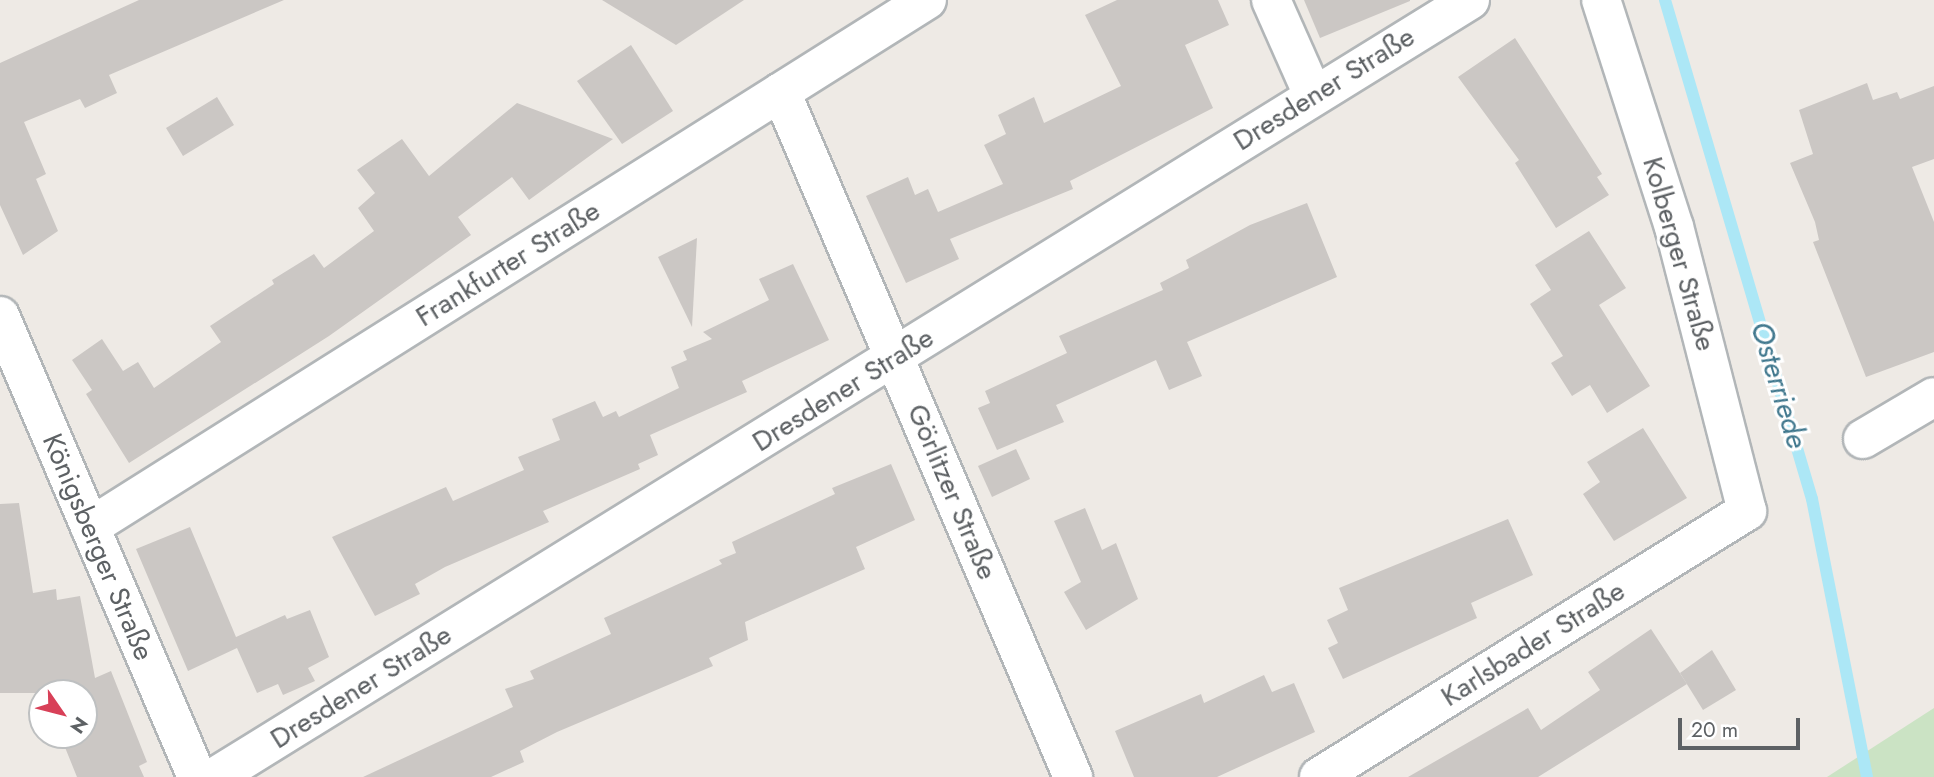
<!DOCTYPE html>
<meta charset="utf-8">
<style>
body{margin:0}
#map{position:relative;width:1934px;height:777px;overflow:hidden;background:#eeeae5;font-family:Jost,sans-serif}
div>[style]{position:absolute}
.green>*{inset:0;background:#cbe3c4}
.stream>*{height:12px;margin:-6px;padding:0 6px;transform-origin:6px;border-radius:6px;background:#ace7f6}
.building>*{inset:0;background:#cbc7c4}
.roads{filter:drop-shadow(2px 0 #b2b6b8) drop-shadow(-2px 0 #b2b6b8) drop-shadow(0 2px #b2b6b8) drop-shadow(0 -2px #b2b6b8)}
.street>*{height:38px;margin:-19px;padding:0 19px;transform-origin:19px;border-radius:19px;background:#fff}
span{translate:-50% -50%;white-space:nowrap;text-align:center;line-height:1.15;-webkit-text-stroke:6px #fff;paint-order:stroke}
.street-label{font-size:28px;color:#5d6164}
.water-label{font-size:30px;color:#41788e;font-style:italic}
.north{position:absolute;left:28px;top:679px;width:70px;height:70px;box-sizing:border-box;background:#fff;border:2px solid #bec0c1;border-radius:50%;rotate:125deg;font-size:19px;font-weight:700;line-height:28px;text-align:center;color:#5d6164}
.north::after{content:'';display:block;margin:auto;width:24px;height:32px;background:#d84058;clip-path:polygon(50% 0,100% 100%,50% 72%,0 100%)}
.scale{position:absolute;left:1678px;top:718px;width:122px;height:32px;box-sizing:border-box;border:4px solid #5d6164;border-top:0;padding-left:9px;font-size:21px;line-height:24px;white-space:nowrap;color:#5d6164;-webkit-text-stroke:5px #fff;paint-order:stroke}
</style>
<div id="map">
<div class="green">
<div style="clip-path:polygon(1934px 708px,1934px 777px,1827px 777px)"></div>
</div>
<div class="stream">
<div style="left:1665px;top:0;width:520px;rotate:73.59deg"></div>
<div style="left:1812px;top:499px;width:283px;rotate:78.8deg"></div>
</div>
<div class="building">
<div style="clip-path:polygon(139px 0,284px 0,109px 75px,117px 93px,85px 108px,80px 99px,24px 122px,46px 174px,36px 179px,58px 231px,23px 255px,0 205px,0 63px)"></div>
<div style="clip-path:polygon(602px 0,744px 0,676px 45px)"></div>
<div style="clip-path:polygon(1117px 0,1218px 0,1229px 25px,1185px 45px,1213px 108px,1070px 181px,1073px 189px,950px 239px,959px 259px,906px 283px,866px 196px,908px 177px,915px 195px,928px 189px,938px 212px,1003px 184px,984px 145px,1006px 134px,998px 115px,1034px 97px,1044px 123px,1121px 86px,1085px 15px)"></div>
<div style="clip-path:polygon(1304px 0,1410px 0,1410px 1px,1320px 38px)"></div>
<div style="clip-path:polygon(1515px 38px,1602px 174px,1597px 177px,1609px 195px,1556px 228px,1515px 163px,1519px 160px,1458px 77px)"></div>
<div style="clip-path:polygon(631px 45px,673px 111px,622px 144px,577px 81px)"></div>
<div style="clip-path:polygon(1867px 83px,1873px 100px,1897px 92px,1900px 99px,1934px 86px,1934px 159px,1912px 167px,1934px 222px,1934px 352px,1866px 377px,1813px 242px,1819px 240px,1815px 222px,1790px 163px,1813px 154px,1799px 110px)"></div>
<div style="clip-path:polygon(217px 97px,234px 125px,183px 156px,166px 128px)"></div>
<div style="clip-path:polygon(517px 103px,613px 139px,529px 200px,512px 177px,458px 217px,471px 235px,329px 336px,129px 463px,86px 394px,92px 390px,72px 360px,102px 339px,123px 371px,138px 362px,154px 388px,221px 342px,210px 326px,274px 284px,272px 280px,314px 254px,324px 268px,374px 231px,358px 208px,375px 193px,357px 170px,402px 139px,429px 176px)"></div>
<div style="clip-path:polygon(1307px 203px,1337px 277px,1187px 342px,1202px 376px,1169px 390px,1156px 360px,1056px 405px,1064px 422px,997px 450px,978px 408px,990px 403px,985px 391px,1067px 353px,1059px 336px,1163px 290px,1160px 283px,1189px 268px,1186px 260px,1250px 225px)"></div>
<div style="clip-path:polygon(1589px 231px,1626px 288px,1599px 305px,1650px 386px,1607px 413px,1590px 385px,1572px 396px,1551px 363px,1563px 356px,1530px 304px,1551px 290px,1535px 265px)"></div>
<div style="clip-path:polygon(697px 238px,692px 327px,658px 257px)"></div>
<div style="clip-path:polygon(793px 264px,829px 340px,742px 381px,747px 392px,650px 435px,658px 455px,638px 464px,640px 469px,543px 511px,549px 522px,445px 567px,415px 584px,420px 594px,375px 616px,332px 537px,446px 487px,453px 501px,524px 470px,518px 457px,560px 440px,552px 419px,595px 401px,603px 417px,616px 411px,619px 417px,679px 388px,671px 367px,687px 360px,683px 351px,712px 339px,703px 332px,769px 300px,759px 279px)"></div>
<div style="clip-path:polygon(1643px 428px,1687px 498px,1614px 541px,1583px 494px,1600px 482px,1587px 462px)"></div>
<div style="clip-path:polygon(1016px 449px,1030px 479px,992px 497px,978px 466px)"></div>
<div style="clip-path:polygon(891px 464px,915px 520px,856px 547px,865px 569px,745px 622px,748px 640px,709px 658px,713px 666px,557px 732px,520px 751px,524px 762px,491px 777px,363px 777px,513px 707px,505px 689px,534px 679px,530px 671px,611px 634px,604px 618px,722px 564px,719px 560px,736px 553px,732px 542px,835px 494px,832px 488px)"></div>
<div style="clip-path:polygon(19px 503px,33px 593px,56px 589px,57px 600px,80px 596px,95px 678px,111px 671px,147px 762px,139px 766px,144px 777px,77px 777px,60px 735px,84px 735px,84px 693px,0 693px,0 504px)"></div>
<div style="clip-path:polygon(1085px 508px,1102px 550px,1116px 543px,1138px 599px,1086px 630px,1064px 592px,1081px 582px,1054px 521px)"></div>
<div style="clip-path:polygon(1508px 519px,1533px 575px,1471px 603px,1477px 618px,1343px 679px,1328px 648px,1338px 643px,1327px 620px,1348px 610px,1339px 588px)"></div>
<div style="clip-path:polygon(190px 527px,236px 637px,285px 615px,287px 619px,310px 610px,329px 657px,308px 668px,315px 681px,283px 695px,278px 684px,257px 693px,237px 648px,188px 671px,136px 549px)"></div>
<div style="clip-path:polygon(1651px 629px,1687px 684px,1538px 777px,1408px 777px,1528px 708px,1541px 730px,1600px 690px,1588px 672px)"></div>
<div style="clip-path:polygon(1712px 650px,1736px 690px,1703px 710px,1680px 673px)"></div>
<div style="clip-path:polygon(1264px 675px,1272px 692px,1294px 683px,1315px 732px,1217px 777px,1134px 777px,1115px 731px,1201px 694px,1204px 703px)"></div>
</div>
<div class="roads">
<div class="street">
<div style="left:1271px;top:0;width:104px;rotate:66.1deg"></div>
<div style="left:781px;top:92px;width:745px;rotate:66.91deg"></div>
<div style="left:0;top:316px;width:501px;rotate:66.86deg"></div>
<div style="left:1863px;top:439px;width:82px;rotate:-30.6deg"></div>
<div style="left:90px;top:527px;width:989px;rotate:-32.2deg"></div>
<div style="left:215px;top:777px;width:1476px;rotate:-31.76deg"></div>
<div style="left:1319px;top:777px;width:504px;rotate:-31.86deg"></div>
<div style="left:1747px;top:511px;width:293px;rotate:-104.4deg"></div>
<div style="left:1674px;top:227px;width:238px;rotate:-107.8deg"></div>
</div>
</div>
<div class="street-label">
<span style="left:1324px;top:89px;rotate:-32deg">Dresdener Straße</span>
<span style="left:1679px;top:254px;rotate:74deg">Kolberger Straße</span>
<span style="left:508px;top:264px;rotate:-32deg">Frankfurter Straße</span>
<span style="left:843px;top:390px;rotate:-32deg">Dresdener Straße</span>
<span style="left:952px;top:492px;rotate:67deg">Görlitzer Straße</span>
<span style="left:98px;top:547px;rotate:67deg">Königsberger Straße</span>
<span style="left:1533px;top:644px;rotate:-32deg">Karlsbader Straße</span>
<span style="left:361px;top:687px;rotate:-32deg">Dresdener Straße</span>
</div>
<div class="water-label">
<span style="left:1779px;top:385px;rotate:73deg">Osterriede</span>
</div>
<div class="north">N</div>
<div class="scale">20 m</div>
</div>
